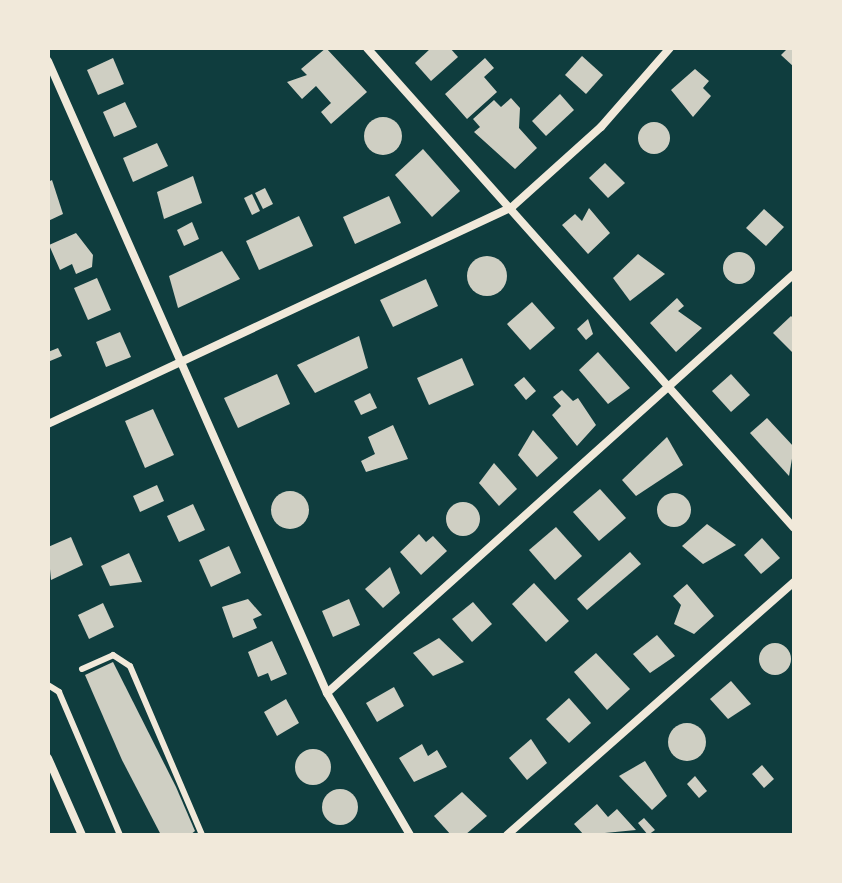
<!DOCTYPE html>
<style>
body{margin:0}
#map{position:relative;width:842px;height:883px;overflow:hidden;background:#0f3d3e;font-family:Georgia,serif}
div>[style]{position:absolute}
.building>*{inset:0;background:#cfcfc3}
.round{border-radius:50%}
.service>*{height:6px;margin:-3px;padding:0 3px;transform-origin:3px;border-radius:3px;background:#f1e9da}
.minor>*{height:8px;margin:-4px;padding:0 4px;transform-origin:4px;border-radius:4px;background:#f1e9da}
span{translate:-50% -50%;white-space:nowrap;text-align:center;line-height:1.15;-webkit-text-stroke:6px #f1e9da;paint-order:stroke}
.frame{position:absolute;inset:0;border:50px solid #f1e9da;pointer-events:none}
</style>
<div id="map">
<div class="building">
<div style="clip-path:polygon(326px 48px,367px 92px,331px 124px,321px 112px,331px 103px,316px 86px,302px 99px,287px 82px,307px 75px,301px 69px)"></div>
<div style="clip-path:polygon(431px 48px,450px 48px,458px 57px,431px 81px,415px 63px)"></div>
<div style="clip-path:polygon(788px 48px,794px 48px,794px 67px,781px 55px)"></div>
<div style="clip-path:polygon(582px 56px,603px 75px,586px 94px,565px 75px)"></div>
<div style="clip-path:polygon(113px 58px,124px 84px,98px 95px,87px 70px)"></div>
<div style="clip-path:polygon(485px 58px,494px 68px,484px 77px,497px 92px,467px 119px,445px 94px)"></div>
<div style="clip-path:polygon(695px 69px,709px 81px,703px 88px,711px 96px,693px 117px,671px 90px)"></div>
<div style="clip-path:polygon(560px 94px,574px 110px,546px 136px,532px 121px)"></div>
<div style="clip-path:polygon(511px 98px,520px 108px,519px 128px,537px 148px,515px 169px,474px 132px,480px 127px,473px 119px,494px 100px,501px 107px)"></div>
<div style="clip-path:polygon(125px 102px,137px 127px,114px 137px,103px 112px)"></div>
<div class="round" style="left:364px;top:117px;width:38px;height:38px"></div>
<div class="round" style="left:638px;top:122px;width:32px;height:32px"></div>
<div style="clip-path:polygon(157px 143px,168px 166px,133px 182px,123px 158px)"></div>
<div style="clip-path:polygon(423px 149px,460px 191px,432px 217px,395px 175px)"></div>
<div style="clip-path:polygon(605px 163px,625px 183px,608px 198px,589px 178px)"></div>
<div style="clip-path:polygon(193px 176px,202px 203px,164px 219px,157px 192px)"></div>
<div style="clip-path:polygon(52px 180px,63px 214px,48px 221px,48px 182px)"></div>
<div style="clip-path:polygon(265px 188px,273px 204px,263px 209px,255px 193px)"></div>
<div style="clip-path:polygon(252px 194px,260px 211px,252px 215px,244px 198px)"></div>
<div style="clip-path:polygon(389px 196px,401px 223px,355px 244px,343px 217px)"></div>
<div style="clip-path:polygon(589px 208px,610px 233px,588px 254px,562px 225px,575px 214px,582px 221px)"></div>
<div style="clip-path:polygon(764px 209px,784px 227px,766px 246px,746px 228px)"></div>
<div style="clip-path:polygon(299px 216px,313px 246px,259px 270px,246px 241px)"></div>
<div style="clip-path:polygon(192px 222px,199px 239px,184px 246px,177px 230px)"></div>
<div style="clip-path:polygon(76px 233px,93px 255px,92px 267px,76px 274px,72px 264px,60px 270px,49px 245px)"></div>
<div style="clip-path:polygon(222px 251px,240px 279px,178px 308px,169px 276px)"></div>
<div class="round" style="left:723px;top:252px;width:32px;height:32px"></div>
<div style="clip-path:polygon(638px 254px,665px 274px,630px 301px,613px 278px)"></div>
<div class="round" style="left:467px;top:256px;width:40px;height:40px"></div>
<div style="clip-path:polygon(97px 278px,111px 310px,88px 320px,74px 288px)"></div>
<div style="clip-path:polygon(426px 279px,438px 306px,393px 327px,380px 300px)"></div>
<div style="clip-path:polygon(677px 298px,684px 306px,678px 311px,702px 328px,676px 352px,650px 323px)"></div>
<div style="clip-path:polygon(532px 302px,555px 328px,530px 350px,507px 324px)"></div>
<div style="clip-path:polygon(791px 316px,794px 319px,794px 354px,773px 333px)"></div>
<div style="clip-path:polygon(588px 319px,593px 334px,586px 340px,577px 329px)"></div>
<div style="clip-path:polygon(120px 332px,131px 357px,106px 367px,96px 342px)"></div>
<div style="clip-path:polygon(359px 336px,368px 368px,315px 393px,297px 365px)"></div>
<div style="clip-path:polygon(58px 348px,62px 356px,50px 361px,48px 352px)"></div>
<div style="clip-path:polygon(598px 352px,630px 388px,608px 404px,579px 370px)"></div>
<div style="clip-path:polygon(462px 358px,474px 385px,429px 405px,417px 378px)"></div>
<div style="clip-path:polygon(277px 374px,290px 404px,238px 428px,224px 398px)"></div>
<div style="clip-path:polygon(731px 374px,750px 395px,731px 412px,712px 391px)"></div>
<div style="clip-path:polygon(524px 377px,536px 391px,526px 400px,514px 385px)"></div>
<div style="clip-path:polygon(562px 390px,573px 401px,578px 398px,596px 425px,577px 446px,552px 415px,561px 406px,553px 397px)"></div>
<div style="clip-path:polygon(370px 393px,377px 408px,361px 415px,354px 401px)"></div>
<div style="clip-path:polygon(153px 409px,174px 455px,145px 468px,125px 421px)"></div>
<div style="clip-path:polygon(767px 418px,794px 447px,789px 476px,750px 433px)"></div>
<div style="clip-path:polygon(393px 425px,408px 459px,366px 472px,361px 461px,375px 454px,368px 437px)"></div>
<div style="clip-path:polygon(533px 430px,558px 458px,537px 477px,518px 455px)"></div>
<div style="clip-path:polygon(667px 437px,683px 465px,636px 496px,622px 480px)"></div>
<div style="clip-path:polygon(494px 463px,517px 489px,499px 506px,479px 483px)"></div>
<div style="clip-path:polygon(157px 485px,164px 501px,140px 512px,133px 496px)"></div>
<div style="clip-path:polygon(600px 489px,626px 518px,599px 541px,573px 512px)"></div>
<div class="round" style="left:271px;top:491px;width:38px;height:38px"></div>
<div class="round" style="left:657px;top:493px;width:34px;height:34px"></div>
<div class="round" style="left:446px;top:502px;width:34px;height:34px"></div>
<div style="clip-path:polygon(193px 504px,205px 530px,179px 542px,167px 516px)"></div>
<div style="clip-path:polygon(707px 524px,736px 545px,703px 564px,682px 546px)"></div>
<div style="clip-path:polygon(556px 527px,582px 556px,555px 580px,529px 550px)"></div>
<div style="clip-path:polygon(419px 534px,426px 542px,433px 536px,447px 551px,421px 575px,400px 552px)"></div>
<div style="clip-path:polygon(71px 537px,83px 565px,51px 580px,48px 547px)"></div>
<div style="clip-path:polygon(762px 538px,780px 558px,761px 574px,744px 555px)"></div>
<div style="clip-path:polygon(229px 546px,241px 573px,211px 587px,199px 560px)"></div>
<div style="clip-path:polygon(630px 552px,641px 564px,587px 610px,577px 599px)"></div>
<div style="clip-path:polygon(129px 553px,142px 582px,110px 586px,101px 566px)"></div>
<div style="clip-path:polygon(390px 567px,400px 593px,383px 608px,365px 589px)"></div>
<div style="clip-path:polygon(534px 583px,569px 621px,546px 642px,512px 604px)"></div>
<div style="clip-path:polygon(687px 584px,714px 616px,694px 634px,674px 624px,681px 605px,673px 596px)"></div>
<div style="clip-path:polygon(248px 599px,262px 615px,253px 619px,257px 628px,233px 638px,222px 607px)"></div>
<div style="clip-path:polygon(349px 599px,360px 625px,333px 637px,322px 611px)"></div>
<div style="clip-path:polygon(473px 602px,492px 624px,472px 642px,452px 619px)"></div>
<div style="clip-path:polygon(103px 603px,114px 627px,89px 639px,78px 615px)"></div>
<div style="clip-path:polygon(657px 635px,675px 656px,650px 673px,633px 654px)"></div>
<div style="clip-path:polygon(439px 638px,464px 662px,433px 676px,413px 653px)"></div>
<div style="clip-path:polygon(272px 641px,287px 674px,271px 681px,268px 673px,258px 677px,248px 652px)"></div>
<div class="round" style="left:759px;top:643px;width:32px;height:32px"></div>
<div style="clip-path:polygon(596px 653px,630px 689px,607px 710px,574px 672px)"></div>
<div style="clip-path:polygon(113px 662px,176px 787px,195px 831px,190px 835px,161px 835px,122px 760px,85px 675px)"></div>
<div style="clip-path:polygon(731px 681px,751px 704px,728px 719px,710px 699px)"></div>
<div style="clip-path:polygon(394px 687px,404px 706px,377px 722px,366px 703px)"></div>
<div style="clip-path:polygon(569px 698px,591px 723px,569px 743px,546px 719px)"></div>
<div style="clip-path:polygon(286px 699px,299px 723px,277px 736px,264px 712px)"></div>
<div class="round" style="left:668px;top:723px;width:38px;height:38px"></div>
<div style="clip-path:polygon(531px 739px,547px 763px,527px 780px,509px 758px)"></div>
<div style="clip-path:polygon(422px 744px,428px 756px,437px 750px,447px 767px,414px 782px,399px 758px)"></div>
<div class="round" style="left:295px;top:749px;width:36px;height:36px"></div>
<div style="clip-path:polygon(645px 761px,667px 796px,652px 810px,619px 776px)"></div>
<div style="clip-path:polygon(762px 765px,774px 779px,764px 788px,752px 774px)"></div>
<div style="clip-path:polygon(695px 776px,707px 791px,699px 798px,687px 784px)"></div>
<div class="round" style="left:322px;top:789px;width:36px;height:36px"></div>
<div style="clip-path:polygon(462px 792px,487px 816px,465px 835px,451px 835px,434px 816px)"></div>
<div style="clip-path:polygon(597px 804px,608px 817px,617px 809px,636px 830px,584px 835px,574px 824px)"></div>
<div style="clip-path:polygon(644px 818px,655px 830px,648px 835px,638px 823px)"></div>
</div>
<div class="service">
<div style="left:82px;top:669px;width:34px;rotate:-24deg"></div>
<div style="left:113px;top:655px;width:20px;rotate:33deg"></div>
<div style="left:130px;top:666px;width:184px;rotate:66.9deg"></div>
<div style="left:48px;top:685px;width:13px;rotate:32deg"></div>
<div style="left:59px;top:692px;width:155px;rotate:66.9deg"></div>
</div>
<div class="minor">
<div style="left:367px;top:48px;width:642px;rotate:48.34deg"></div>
<div style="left:48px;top:61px;width:691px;rotate:66.18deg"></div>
<div style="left:327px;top:693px;width:164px;rotate:59.7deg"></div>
<div style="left:48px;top:424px;width:512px;rotate:-25.06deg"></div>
<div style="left:512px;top:207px;width:120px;rotate:-42deg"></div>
<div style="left:601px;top:127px;width:105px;rotate:-48.9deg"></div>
<div style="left:327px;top:693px;width:627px;rotate:-41.9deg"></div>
<div style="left:48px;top:758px;width:84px;rotate:66.2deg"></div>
<div style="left:507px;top:835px;width:383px;rotate:-41.4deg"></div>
</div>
<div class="frame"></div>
</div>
